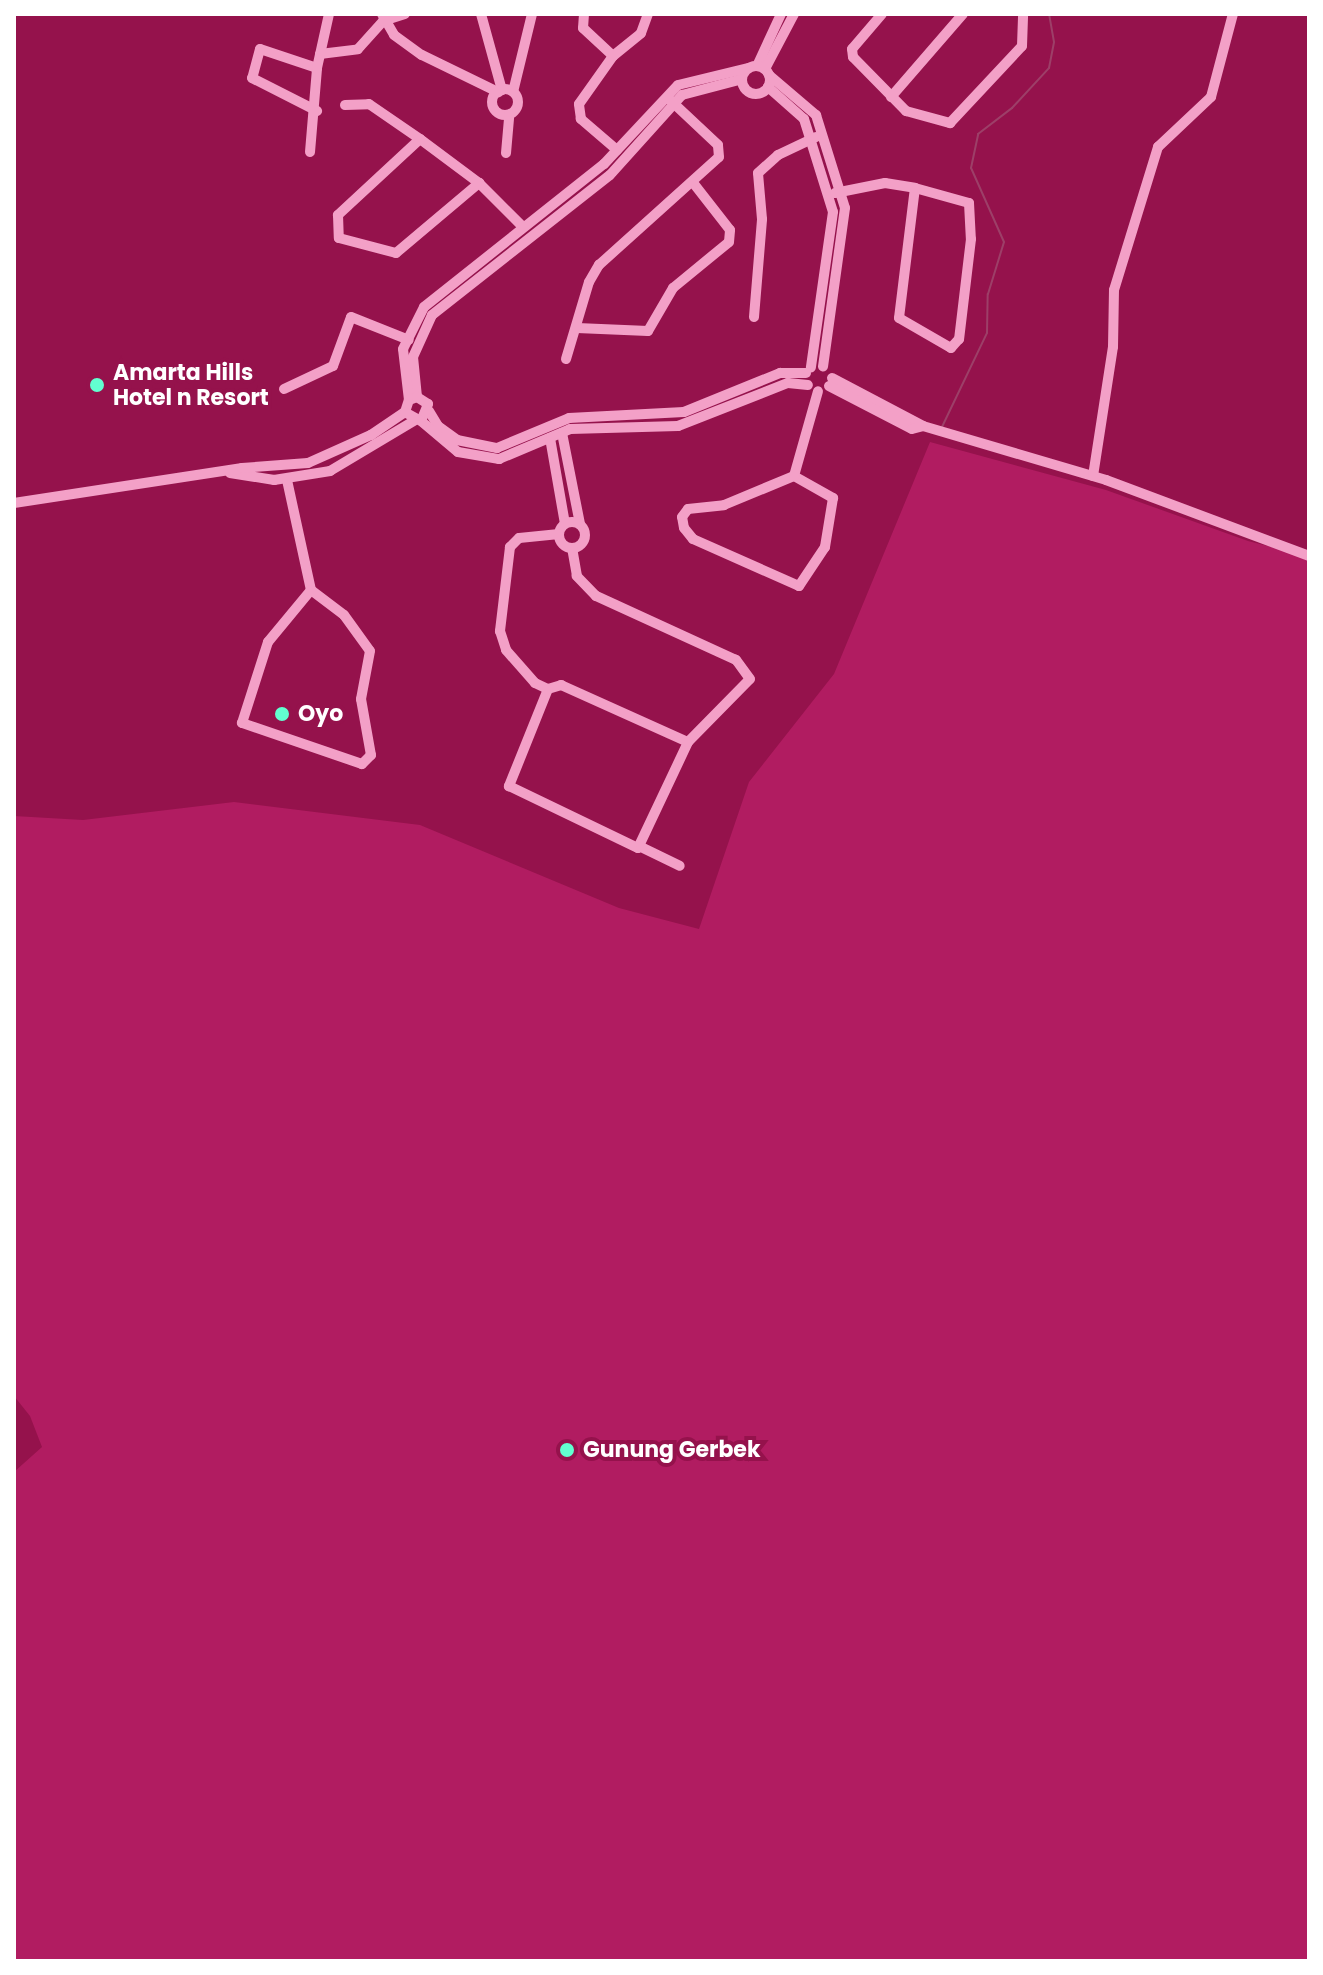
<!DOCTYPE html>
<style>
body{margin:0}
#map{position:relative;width:1323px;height:1975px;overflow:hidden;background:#95124c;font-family:Poppins,sans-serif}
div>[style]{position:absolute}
.green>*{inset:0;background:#b11c61}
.stream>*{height:2px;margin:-1px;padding:0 1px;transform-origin:1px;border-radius:1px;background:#9d3f68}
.minor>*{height:10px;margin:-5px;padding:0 5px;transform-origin:5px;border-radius:5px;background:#f3a0c7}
.minor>.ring{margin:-5px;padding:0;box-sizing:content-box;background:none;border:10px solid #f3a0c7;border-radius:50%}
.dots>*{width:22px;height:22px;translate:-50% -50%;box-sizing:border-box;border:4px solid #95124c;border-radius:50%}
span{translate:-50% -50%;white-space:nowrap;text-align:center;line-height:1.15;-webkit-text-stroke:8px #95124c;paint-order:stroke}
.poi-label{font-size:22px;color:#fff;font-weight:700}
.left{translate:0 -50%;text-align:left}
.frame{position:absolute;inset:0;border:16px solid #fff;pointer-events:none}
</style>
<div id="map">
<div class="green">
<div style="clip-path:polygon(930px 442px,1106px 490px,1248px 541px,1309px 556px,1309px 1961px,14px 1961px,14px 1472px,42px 1447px,30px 1416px,14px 1396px,14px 816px,83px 820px,234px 802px,420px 825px,619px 908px,699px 929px,749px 782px,834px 674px)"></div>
</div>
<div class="stream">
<div style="left:941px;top:429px;width:106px;rotate:-64.4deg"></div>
<div style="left:987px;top:333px;width:39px;rotate:-89deg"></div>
<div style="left:988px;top:294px;width:54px;rotate:-72.9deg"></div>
<div style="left:1004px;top:242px;width:81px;rotate:-114deg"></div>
<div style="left:971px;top:168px;width:35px;rotate:-78deg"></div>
<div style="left:978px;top:134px;width:43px;rotate:-37.4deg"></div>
<div style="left:1012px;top:108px;width:54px;rotate:-47.2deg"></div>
<div style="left:1049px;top:68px;width:26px;rotate:-79deg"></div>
<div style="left:1054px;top:42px;width:28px;rotate:-100deg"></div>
</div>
<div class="minor">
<div style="left:382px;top:14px;width:24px;rotate:60deg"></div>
<div style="left:394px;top:35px;width:34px;rotate:36deg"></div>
<div style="left:422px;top:55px;width:85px;rotate:26deg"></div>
<div style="left:481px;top:14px;width:79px;rotate:74.6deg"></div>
<div style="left:584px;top:14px;width:14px;rotate:94deg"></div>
<div style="left:583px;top:28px;width:41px;rotate:43deg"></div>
<div style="left:882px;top:14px;width:46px;rotate:130.6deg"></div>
<div style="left:852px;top:49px;width:8px;rotate:83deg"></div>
<div style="left:853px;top:57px;width:76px;rotate:45.5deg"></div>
<div style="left:906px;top:111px;width:46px;rotate:15.3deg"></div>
<div style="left:950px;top:123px;width:105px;rotate:-46.9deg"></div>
<div style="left:1022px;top:46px;width:32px;rotate:-88deg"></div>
<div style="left:320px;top:54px;width:38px;rotate:-7deg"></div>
<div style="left:358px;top:49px;width:38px;rotate:-48deg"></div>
<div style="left:383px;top:21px;width:23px;rotate:-18deg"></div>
<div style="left:757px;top:66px;width:57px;rotate:-65.2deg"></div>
<div class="ring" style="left:742px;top:66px;width:18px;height:18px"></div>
<div style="left:317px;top:68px;width:60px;rotate:-161.6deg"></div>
<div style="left:260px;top:49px;width:30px;rotate:105deg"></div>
<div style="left:252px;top:78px;width:73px;rotate:26.9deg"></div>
<div style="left:765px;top:69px;width:62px;rotate:-62.2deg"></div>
<div style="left:769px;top:75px;width:62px;rotate:40.4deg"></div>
<div style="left:816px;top:115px;width:97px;rotate:72.7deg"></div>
<div style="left:845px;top:208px;width:160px;rotate:97.9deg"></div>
<div style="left:768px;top:87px;width:48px;rotate:41.6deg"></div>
<div style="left:804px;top:119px;width:97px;rotate:72.7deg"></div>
<div style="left:833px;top:212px;width:157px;rotate:98.1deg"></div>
<div class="ring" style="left:492px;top:89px;width:16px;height:16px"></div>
<div style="left:513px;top:92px;width:80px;rotate:-76.3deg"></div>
<div style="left:891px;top:97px;width:110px;rotate:-49.1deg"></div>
<div style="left:345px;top:105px;width:24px;rotate:-2deg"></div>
<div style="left:369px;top:104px;width:62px;rotate:34.5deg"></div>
<div style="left:420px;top:139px;width:74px;rotate:36.7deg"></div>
<div style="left:479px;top:183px;width:62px;rotate:45deg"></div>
<div style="left:420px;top:139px;width:112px;rotate:137.2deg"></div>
<div style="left:338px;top:215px;width:23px;rotate:88deg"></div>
<div style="left:339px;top:238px;width:59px;rotate:14.7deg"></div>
<div style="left:396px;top:253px;width:109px;rotate:-40.1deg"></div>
<div style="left:617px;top:150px;width:48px;rotate:-139.3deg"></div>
<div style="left:581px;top:119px;width:15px;rotate:-98deg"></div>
<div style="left:579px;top:104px;width:59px;rotate:-54.7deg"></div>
<div style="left:613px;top:56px;width:36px;rotate:-39deg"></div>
<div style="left:641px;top:33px;width:20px;rotate:-70deg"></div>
<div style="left:310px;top:152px;width:84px;rotate:-85.2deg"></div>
<div style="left:317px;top:68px;width:55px;rotate:-77.5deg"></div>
<div style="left:506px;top:153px;width:38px;rotate:-85deg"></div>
<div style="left:915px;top:188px;width:56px;rotate:15.5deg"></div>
<div style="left:969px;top:203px;width:36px;rotate:87deg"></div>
<div style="left:971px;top:239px;width:101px;rotate:96.8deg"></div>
<div style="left:959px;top:339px;width:12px;rotate:132deg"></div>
<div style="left:951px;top:348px;width:60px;rotate:-150deg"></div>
<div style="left:899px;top:318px;width:131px;rotate:-83deg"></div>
<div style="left:835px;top:193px;width:51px;rotate:-11.3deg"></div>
<div style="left:885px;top:183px;width:30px;rotate:9deg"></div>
<div style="left:754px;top:317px;width:98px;rotate:-85.3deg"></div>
<div style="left:762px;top:219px;width:46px;rotate:-95deg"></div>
<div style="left:758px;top:173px;width:27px;rotate:-42deg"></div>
<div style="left:778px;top:155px;width:42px;rotate:-25.3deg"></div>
<div style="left:577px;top:328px;width:71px;rotate:2.4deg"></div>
<div style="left:648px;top:331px;width:50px;rotate:-59.8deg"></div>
<div style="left:673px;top:288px;width:72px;rotate:-39.4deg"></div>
<div style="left:729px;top:242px;width:12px;rotate:-85deg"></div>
<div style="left:730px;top:230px;width:58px;rotate:-128deg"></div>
<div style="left:566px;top:359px;width:80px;rotate:-73.4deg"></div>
<div style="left:589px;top:282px;width:20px;rotate:-60deg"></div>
<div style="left:599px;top:265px;width:161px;rotate:-42deg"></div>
<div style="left:719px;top:157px;width:12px;rotate:-95deg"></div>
<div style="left:718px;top:145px;width:67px;rotate:-136.8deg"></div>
<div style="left:832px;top:378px;width:103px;rotate:27.8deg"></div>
<div style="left:923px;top:426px;width:191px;rotate:16.4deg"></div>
<div style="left:1106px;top:480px;width:217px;rotate:20.5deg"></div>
<div style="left:829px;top:386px;width:93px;rotate:27.4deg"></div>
<div style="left:912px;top:429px;width:11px;rotate:-15deg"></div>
<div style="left:284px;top:389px;width:54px;rotate:-25.1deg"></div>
<div style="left:333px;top:366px;width:52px;rotate:-69.8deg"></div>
<div style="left:351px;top:317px;width:62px;rotate:21.6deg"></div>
<div style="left:417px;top:397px;width:40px;rotate:-95.7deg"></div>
<div style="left:413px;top:357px;width:46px;rotate:-65.7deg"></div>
<div style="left:432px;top:315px;width:226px;rotate:-38.2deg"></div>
<div style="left:610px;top:175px;width:108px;rotate:-48deg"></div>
<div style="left:682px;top:95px;width:62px;rotate:-14.9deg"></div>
<div style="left:409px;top:400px;width:51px;rotate:-96.7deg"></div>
<div style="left:403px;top:349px;width:47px;rotate:-63.4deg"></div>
<div style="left:424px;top:307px;width:230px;rotate:-38.5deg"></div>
<div style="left:604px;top:164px;width:108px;rotate:-46.9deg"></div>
<div style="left:678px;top:85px;width:73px;rotate:-13.5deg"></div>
<div style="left:429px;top:411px;width:17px;rotate:59deg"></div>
<div style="left:438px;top:426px;width:24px;rotate:36deg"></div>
<div style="left:457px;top:440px;width:41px;rotate:11.3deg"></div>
<div style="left:497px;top:448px;width:78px;rotate:-22.6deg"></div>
<div style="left:569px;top:418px;width:115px;rotate:-3deg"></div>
<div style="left:684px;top:412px;width:104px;rotate:-22.1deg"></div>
<div style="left:780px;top:373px;width:26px"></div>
<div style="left:421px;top:421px;width:48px;rotate:40deg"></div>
<div style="left:458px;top:452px;width:42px;rotate:9.7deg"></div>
<div style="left:499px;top:459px;width:77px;rotate:-22.9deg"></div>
<div style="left:570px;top:429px;width:108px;rotate:-1.6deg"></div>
<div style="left:678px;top:426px;width:118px;rotate:-21.4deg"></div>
<div style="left:788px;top:383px;width:20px;rotate:6deg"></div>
<div style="left:562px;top:433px;width:93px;rotate:78.8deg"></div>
<div style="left:550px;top:438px;width:87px;rotate:80.1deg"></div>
<div style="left:230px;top:473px;width:45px;rotate:9deg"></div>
<div style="left:274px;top:480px;width:57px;rotate:-9.1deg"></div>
<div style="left:330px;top:471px;width:98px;rotate:-30.8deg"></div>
<div style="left:794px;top:476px;width:45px;rotate:29.4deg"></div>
<div style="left:833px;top:498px;width:50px;rotate:99.3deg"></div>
<div style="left:825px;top:547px;width:47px;rotate:123.7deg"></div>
<div style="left:799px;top:586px;width:116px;rotate:-156.1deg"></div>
<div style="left:693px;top:539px;width:14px;rotate:-129deg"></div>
<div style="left:684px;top:528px;width:11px;rotate:-100deg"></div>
<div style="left:682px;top:517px;width:10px;rotate:-53deg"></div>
<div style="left:688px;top:509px;width:36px;rotate:-6deg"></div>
<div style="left:724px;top:505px;width:76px;rotate:-22.5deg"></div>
<div style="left:794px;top:476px;width:88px;rotate:-74.2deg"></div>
<div style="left:1093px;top:476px;width:131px;rotate:-81.2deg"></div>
<div style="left:1113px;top:347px;width:57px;rotate:-89deg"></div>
<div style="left:1114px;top:290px;width:150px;rotate:-72.9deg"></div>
<div style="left:1158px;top:147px;width:73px;rotate:-43.3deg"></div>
<div style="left:1211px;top:97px;width:86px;rotate:-75.2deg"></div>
<div style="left:287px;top:480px;width:113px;rotate:77.7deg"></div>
<div style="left:311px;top:590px;width:41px;rotate:37.1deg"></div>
<div style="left:344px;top:615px;width:44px;rotate:54.2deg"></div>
<div style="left:370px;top:651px;width:49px;rotate:100.6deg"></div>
<div style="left:361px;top:699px;width:57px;rotate:79.9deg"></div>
<div style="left:371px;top:755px;width:13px;rotate:135deg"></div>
<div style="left:362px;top:764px;width:127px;rotate:-161.1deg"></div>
<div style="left:242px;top:723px;width:85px;rotate:-72.2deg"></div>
<div style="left:268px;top:642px;width:67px;rotate:-50.4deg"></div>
<div style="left:14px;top:503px;width:231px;rotate:-8.7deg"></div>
<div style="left:242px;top:468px;width:66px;rotate:-4.3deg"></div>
<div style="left:308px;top:463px;width:69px;rotate:-24deg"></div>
<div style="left:371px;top:435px;width:41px;rotate:-34.1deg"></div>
<div style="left:405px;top:412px;width:13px;rotate:-72deg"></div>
<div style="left:409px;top:400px;width:9px;rotate:-21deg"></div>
<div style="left:417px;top:397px;width:13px;rotate:32deg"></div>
<div style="left:428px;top:404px;width:18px;rotate:112deg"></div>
<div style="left:421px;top:421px;width:18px;rotate:-151deg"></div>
<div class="ring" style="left:559px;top:522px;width:16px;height:16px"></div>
<div style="left:559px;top:534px;width:40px;rotate:174.3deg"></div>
<div style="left:519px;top:538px;width:13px;rotate:135deg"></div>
<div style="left:510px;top:547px;width:85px;rotate:96.8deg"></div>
<div style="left:500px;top:631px;width:20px;rotate:72deg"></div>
<div style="left:506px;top:650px;width:44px;rotate:48.7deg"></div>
<div style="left:535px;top:683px;width:14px;rotate:25deg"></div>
<div style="left:548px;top:689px;width:14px;rotate:-17deg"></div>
<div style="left:561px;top:685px;width:139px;rotate:24.2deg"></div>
<div style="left:548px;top:689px;width:105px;rotate:111.9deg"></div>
<div style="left:509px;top:786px;width:143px;rotate:25.7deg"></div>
<div style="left:638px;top:848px;width:117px;rotate:-64.7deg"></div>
<div style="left:688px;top:742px;width:88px;rotate:-45.5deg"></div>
<div style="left:750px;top:679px;width:24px;rotate:-126deg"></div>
<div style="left:736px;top:660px;width:154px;rotate:-155.4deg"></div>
<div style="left:596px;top:596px;width:28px;rotate:-134deg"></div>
<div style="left:577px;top:576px;width:28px;rotate:-100deg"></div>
<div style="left:641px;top:847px;width:43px;rotate:26deg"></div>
</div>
<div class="dots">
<div style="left:97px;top:385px;background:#62ffd0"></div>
<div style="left:282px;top:714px;background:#62ffd0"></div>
<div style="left:567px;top:1450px;background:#62ffd0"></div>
</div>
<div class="poi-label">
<span class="left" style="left:113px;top:385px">Amarta Hills<br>Hotel n Resort</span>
<span class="left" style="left:298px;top:714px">Oyo</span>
<span class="left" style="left:583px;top:1450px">Gunung Gerbek</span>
</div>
<div class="frame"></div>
</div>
